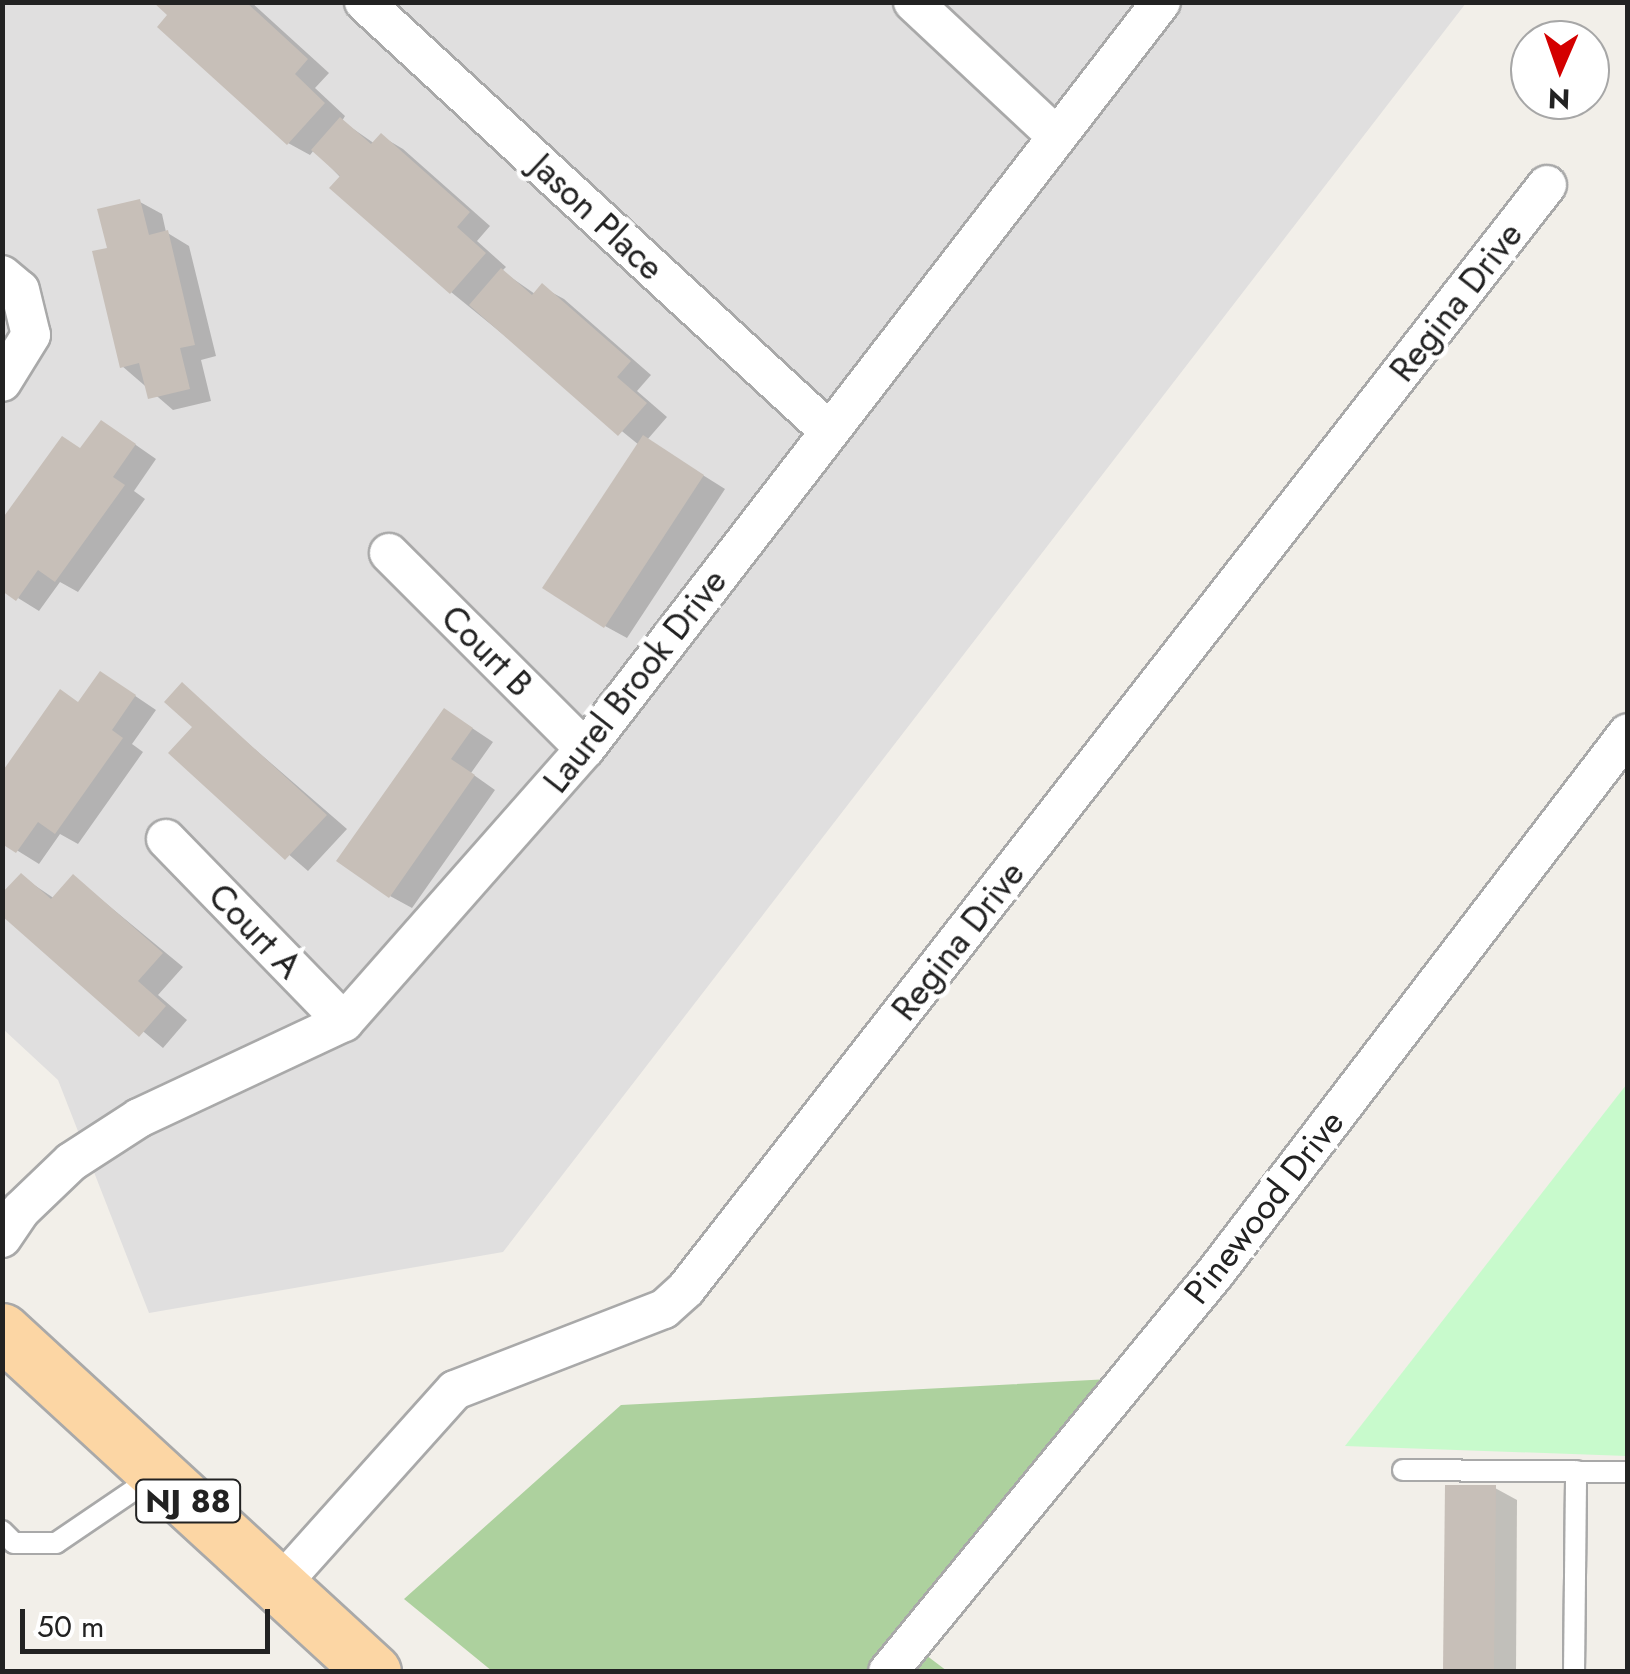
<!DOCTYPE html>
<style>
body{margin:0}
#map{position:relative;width:1630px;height:1674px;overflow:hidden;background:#f2efe9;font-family:Jost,sans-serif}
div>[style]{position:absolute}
.residential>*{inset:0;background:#e0dfdf}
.forest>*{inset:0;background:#add19e}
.park>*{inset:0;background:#c8facc}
.shadow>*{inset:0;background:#0003}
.building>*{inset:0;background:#c7bfb8}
.roads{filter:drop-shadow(2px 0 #a9a9a9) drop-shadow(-2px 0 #a9a9a9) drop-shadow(0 2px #a9a9a9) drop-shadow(0 -2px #a9a9a9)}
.service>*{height:20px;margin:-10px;padding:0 10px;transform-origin:10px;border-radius:10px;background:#fff}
.minor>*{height:38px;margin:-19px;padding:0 19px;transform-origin:19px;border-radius:19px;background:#fff}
.primary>*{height:55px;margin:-27.5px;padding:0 27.5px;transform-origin:27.5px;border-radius:27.5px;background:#fcd6a4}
span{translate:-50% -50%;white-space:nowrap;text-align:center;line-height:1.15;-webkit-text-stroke:9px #fff;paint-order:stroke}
.shield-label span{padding:2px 8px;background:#fff;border:2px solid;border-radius:8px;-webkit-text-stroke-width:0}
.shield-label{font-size:32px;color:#222;font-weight:700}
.street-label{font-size:35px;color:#222}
.frame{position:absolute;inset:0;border:5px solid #222;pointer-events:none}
.north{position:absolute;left:1510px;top:20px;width:100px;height:100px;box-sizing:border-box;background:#fff;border:2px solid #a7a7a7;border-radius:50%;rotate:182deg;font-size:28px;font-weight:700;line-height:40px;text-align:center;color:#222}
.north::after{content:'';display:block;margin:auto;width:35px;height:45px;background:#d40000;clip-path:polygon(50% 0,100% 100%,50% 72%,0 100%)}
.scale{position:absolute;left:20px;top:1609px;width:250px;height:45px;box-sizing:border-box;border:5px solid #222;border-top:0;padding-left:12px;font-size:30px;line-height:35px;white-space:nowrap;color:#222;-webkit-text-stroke:8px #fff;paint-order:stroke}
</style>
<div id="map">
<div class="residential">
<div style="clip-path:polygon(2px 3px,1466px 3px,503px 1252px,149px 1313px,58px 1080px,3px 1029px)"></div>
</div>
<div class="forest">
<div style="clip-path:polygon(1129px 1378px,918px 1649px,947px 1671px,492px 1671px,404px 1599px,621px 1405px)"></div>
</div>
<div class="park">
<div style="clip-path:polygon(1627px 1084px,1627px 1456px,1345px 1446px,1619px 1094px)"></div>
</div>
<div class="shadow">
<div style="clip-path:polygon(157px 2px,251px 2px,329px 73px,315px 88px,345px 116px,342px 121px,375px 144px,381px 136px,403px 149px,490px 226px,477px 241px,506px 267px,502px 271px,535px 294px,542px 287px,564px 299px,651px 375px,637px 391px,667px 417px,647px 440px,725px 489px,627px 638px,605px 626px,639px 445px,451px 292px,314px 150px,310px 155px,288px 143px)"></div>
<div style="clip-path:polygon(140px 202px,162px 214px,166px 232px,189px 246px,216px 356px,201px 360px,211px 401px,173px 410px,122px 366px,110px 250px)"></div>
<div style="clip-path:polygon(123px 436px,156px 459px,134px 491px,145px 499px,78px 592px,60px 582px,39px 611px,18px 598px,82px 450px)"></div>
<div style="clip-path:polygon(182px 686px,347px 829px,308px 871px,171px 753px,195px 727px)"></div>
<div style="clip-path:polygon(122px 687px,156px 710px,132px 744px,143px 752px,78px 844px,60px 834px,39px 864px,2px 841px,80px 704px)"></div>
<div style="clip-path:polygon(466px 724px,493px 742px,471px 773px,495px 790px,412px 908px,390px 896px)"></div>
<div style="clip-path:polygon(21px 876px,55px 899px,74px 877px,183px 967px,158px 995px,187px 1020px,163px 1048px,2px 913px)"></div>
<div style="clip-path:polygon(1495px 1488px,1517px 1500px,1516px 1672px,1446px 1672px)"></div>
</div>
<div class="building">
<div style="clip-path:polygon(153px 2px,246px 2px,308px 59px,295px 74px,325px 103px,287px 145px,157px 27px,167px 15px)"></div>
<div style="clip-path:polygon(340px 117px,371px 144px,381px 133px,470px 212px,457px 227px,486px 253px,450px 294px,329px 188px,340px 176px,311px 150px)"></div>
<div style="clip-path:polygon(140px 199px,149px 235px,168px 230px,195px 345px,180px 348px,190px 389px,148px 399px,139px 363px,120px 368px,92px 251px,107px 248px,97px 209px)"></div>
<div style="clip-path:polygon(501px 268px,532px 295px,542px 283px,631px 361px,617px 377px,647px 403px,618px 436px,469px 305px)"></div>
<div style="clip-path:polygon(101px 420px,136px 444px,113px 477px,125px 485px,55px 582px,38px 570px,16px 601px,2px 591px,2px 519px,62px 436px,80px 448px)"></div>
<div style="clip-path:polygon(643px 435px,704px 475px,604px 628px,542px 588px)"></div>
<div style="clip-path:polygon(100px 671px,136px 695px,112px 730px,123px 738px,55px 834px,38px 822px,16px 853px,2px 844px,2px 772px,60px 689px,78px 702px)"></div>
<div style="clip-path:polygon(182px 682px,327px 815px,285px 860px,168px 753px,192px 727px,164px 702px)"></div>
<div style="clip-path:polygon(444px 708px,473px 728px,451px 759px,475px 775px,389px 898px,336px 861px)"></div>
<div style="clip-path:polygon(21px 873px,51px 899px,73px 874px,163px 953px,138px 981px,166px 1006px,139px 1037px,2px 916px,2px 893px)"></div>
<div style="clip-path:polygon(1445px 1485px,1496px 1485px,1494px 1672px,1443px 1672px)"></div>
</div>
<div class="roads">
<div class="service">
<div style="left:1403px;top:1470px;width:225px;rotate:0.5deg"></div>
<div style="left:2px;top:1531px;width:17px;rotate:45deg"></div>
<div style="left:14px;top:1543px;width:42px"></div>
<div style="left:56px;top:1543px;width:121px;rotate:-34.2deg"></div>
<div style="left:1574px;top:1672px;width:201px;rotate:-89.4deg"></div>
</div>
<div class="minor">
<div style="left:364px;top:2px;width:633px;rotate:42.69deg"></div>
<div style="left:913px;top:2px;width:195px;rotate:43.1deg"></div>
<div style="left:2px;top:275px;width:23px;rotate:40deg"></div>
<div style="left:20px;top:290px;width:46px;rotate:76.3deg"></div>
<div style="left:31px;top:335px;width:55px;rotate:121.7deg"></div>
<div style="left:389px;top:553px;width:277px;rotate:45deg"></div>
<div style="left:166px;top:839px;width:255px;rotate:45.8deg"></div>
<div style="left:2px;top:1238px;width:34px;rotate:-56deg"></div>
<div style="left:21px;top:1210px;width:69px;rotate:-43.8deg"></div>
<div style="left:71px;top:1162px;width:81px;rotate:-32.9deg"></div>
<div style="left:139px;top:1118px;width:226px;rotate:-25.1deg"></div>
<div style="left:344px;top:1022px;width:364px;rotate:-48.6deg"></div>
<div style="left:585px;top:749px;width:943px;rotate:-52.36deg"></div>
<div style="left:279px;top:1586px;width:263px;rotate:-48.1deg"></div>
<div style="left:455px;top:1390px;width:224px;rotate:-21.2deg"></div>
<div style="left:664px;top:1309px;width:30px;rotate:-42deg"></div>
<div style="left:686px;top:1289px;width:1400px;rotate:-52.05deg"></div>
<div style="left:888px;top:1672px;width:517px;rotate:-50.65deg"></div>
<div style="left:1216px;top:1272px;width:678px;rotate:-52.61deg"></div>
</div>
<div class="primary">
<div style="left:2px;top:1331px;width:504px;rotate:42.59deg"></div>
</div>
</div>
<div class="shield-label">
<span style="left:188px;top:1501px">NJ 88</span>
</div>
<div class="street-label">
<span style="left:597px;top:217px;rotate:43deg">Jason Place</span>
<span style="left:1456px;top:302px;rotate:-52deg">Regina Drive</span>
<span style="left:487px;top:651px;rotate:45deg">Court B</span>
<span style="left:635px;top:681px;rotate:-52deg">Laurel Brook Drive</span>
<span style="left:255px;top:931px;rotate:46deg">Court A</span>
<span style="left:958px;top:941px;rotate:-52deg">Regina Drive</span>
<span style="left:1264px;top:1207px;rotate:-52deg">Pinewood Drive</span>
</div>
<div class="frame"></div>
<div class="north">N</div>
<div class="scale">50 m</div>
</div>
